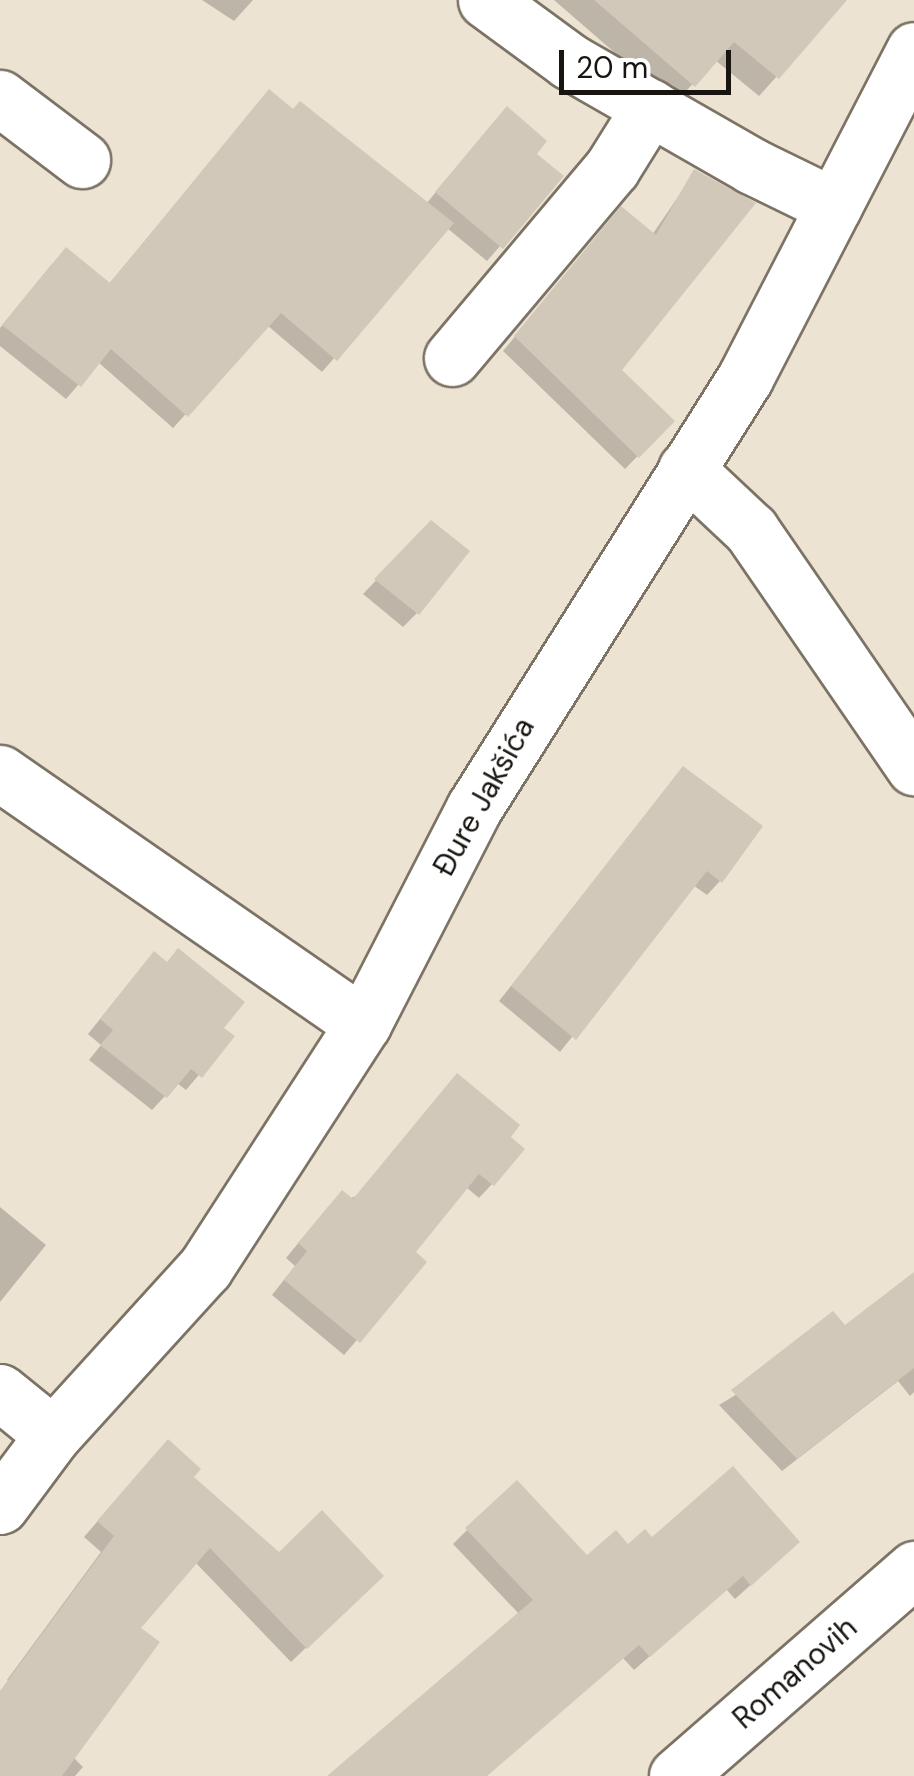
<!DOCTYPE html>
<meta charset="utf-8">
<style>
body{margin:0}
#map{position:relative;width:914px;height:1776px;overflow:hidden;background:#ece3d3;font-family:"DM Sans",sans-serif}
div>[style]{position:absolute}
.shadow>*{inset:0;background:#0003}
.building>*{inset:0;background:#d1c8b9}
.roads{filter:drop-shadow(2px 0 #7c7365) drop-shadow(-2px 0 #7c7365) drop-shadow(0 2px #7c7365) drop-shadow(0 -2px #7c7365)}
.minor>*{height:55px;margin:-27.5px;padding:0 27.5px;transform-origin:27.5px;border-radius:27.5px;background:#fff}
span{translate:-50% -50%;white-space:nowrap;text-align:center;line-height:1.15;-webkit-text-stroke:10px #fff;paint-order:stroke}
.street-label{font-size:30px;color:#181510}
.scale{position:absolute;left:559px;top:50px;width:172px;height:45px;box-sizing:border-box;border:5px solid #181510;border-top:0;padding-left:12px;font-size:30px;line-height:35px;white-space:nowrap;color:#181510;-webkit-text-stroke:8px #fff;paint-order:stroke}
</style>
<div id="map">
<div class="shadow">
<div style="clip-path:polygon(202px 0,253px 0,234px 21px)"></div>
<div style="clip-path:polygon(554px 0,808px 0,829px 18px,759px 96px,715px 60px,674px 104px)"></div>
<div style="clip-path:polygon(269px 92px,426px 204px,493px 123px,561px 176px,487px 261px,447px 228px,322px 372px,267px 325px,173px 428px,98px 362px,66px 399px,0 346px,0 328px,52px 264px,108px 285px)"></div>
<div style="clip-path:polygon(695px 172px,619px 370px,672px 421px,625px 469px,503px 351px,609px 222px,652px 235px)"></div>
<div style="clip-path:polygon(431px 523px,417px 613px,403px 627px,363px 594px)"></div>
<div style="clip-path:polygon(683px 769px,720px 881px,707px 895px,693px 885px,560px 1052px,499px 1001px)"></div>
<div style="clip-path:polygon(165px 964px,231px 1037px,186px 1090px,177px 1083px,152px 1110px,89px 1060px,101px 1045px,88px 1034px,141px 968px)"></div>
<div style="clip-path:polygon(507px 1137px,492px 1184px,479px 1198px,466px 1187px,412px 1252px,424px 1262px,344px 1355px,272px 1295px,295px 1266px,286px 1258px,328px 1207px)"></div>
<div style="clip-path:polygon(0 1207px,46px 1245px,0 1302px)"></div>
<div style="clip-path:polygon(914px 1275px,914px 1392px,910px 1396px,898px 1381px,782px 1471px,719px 1405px,844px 1329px)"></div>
<div style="clip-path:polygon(153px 1457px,191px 1477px,279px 1555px,381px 1576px,291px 1662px,195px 1562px,138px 1628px,73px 1757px,83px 1767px,75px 1776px,0 1776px,0 1722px,26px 1694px,7px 1680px,101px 1552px,84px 1537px)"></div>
<div style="clip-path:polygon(467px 1530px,587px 1559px,652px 1540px,782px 1557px,735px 1599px,726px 1589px,634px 1670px,623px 1658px,485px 1776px,331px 1776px,520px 1615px,453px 1544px)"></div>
</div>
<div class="building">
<div style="clip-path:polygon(594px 0,847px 0,779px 79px,734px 42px,695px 87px)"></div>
<div style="clip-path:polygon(269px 89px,293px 109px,300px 101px,454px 223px,337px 361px,281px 313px,188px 417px,111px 349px,81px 387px,2px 325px,66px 247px,110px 283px)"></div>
<div style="clip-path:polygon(507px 106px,547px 141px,537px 154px,564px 176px,503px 249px,435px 192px)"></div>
<div style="clip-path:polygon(694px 169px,756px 203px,622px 370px,675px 421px,639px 458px,514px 336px,621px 206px,656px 235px)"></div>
<div style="clip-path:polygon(431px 520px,470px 551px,419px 615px,374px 579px)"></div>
<div style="clip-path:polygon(683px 766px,763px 826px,722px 883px,707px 871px,576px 1040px,511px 986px)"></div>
<div style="clip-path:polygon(178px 948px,245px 1002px,224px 1028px,235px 1036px,202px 1078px,191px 1069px,167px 1098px,100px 1045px,113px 1030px,100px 1019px,154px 951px,167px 962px)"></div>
<div style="clip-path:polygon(457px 1073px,520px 1125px,511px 1137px,525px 1149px,494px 1186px,479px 1174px,416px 1252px,427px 1262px,360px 1343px,284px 1280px,307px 1251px,298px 1243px,342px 1190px,353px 1199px)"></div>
<div style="clip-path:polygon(914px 1272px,914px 1368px,797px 1459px,731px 1390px,833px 1311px,845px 1325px)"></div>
<div style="clip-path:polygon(168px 1439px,201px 1469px,194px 1477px,279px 1552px,322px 1510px,384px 1576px,307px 1649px,210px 1548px,141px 1628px,160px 1642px,62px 1776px,0 1776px,0 1691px,114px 1536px,97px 1521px)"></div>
<div style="clip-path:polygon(733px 1466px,800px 1542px,751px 1586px,743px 1576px,650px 1657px,639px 1645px,487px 1776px,327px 1776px,533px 1600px,465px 1528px,517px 1480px,587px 1555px,616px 1530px,628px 1544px,645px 1529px,652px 1537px)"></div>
</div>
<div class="roads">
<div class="minor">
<div style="left:486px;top:0;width:103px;rotate:36.3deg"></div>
<div style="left:569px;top:61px;width:211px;rotate:29.8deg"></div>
<div style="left:752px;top:166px;width:91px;rotate:26deg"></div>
<div style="left:0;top:98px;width:103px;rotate:37.1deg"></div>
<div style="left:452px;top:358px;width:248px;rotate:-49.9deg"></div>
<div style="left:612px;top:168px;width:72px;rotate:-58.1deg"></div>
<div style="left:686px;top:469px;width:89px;rotate:43.2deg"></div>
<div style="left:751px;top:530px;width:288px;rotate:55.5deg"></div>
<div style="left:0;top:773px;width:441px;rotate:34.7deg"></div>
<div style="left:0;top:1392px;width:68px;rotate:39.1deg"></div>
<div style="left:0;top:1506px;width:89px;rotate:-53.3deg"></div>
<div style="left:53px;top:1435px;width:226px;rotate:-47.7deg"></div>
<div style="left:205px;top:1268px;width:291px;rotate:-57.1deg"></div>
<div style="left:363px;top:1024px;width:243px;rotate:-62.8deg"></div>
<div style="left:474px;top:808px;width:508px;rotate:-57.78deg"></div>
<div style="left:745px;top:378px;width:369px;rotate:-62.7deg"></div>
<div style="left:677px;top:1776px;width:315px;rotate:-41.1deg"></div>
</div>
</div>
<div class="street-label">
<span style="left:484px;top:797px;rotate:-61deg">Đure Jakšića</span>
<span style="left:795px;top:1673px;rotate:-41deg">Romanovih</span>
</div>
<div class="scale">20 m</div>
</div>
